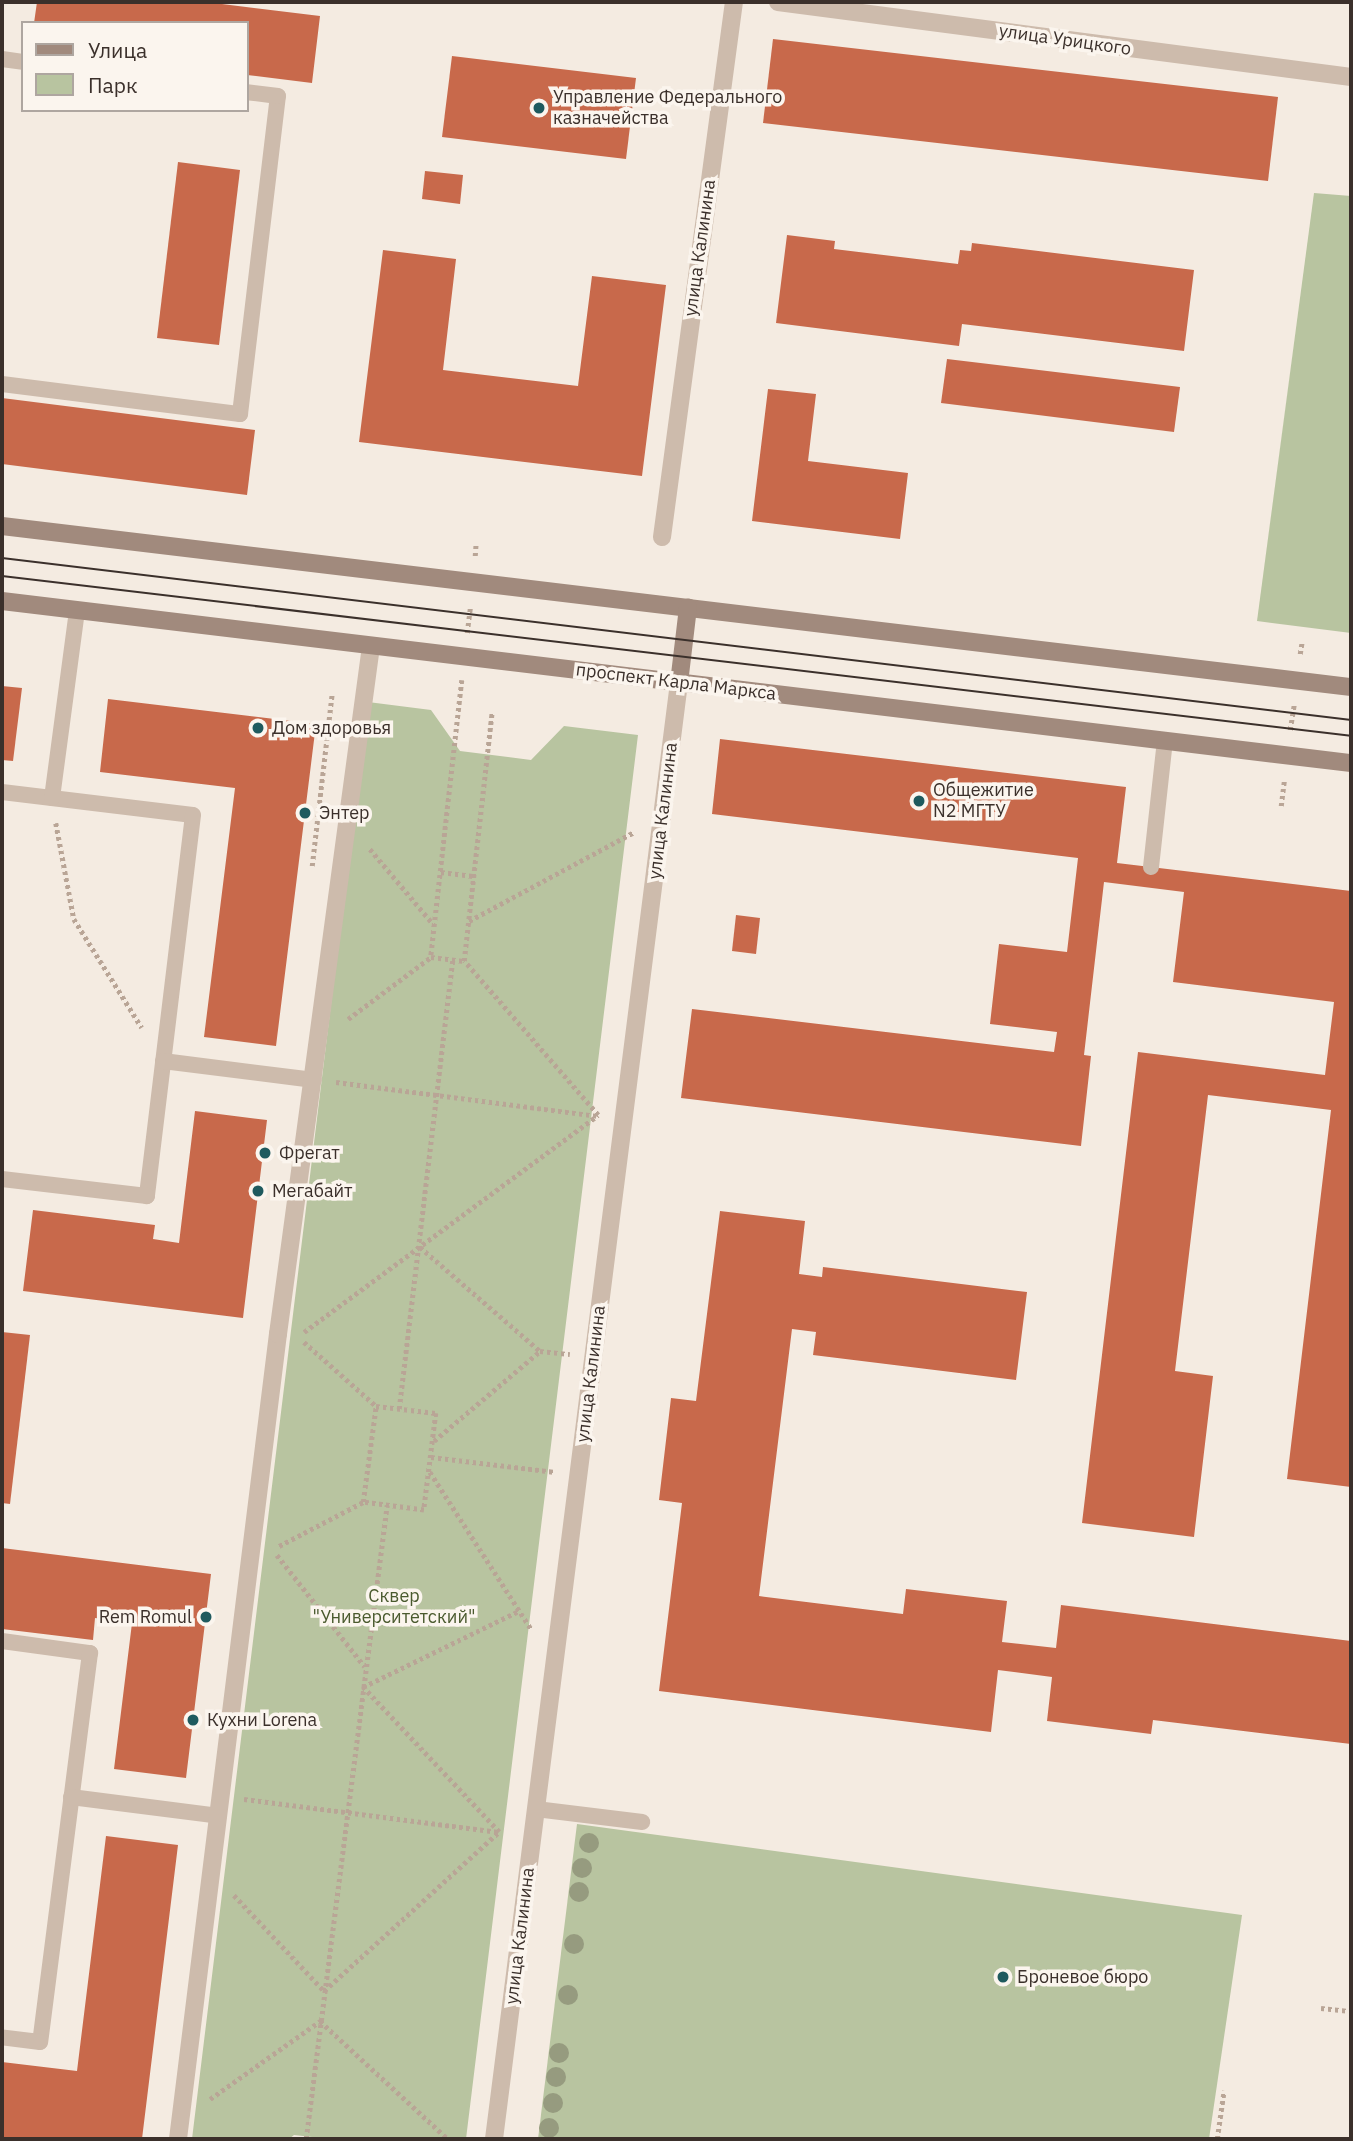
<!DOCTYPE html>
<meta charset="utf-8">
<style>
body{margin:0}
#map{position:relative;width:1353px;height:2141px;overflow:hidden;background:#f4ebe1;font-family:"IBM Plex Sans",sans-serif}
div>[style]{position:absolute}
.green>*{inset:0;background:#b8c4a0}
.building>*{inset:0;background:#c8694b}
.path>*{height:4.5px;margin-top:-2.25px;transform-origin:0;background:repeating-linear-gradient(90deg,#b9a596 0 3.5px,transparent 0 7px)}
.service>*{height:16px;margin:-8px;padding:0 8px;transform-origin:8px;border-radius:8px;background:#cdbbac}
.minor>*{height:18px;margin:-9px;padding:0 9px;transform-origin:9px;border-radius:9px;background:#cdbbac}
.secondary>*{height:18px;margin:-9px;padding:0 9px;transform-origin:9px;border-radius:9px;background:#a18a7d}
.tram>*{height:2px;margin:-1px;padding:0 1px;transform-origin:1px;border-radius:1px;background:#3b302b}
.trees>*{width:20px;height:20px;margin:-10px;border-radius:50%;background:#969b7f}
.dots>*{width:19px;height:19px;translate:-50% -50%;box-sizing:border-box;border:4px solid #fbf5ee;border-radius:50%}
span{translate:-50% -50%;white-space:nowrap;text-align:center;line-height:1.15;-webkit-text-stroke:7px #fbf5ee;paint-order:stroke}
.street-label{font-size:18px;color:#3b302b}
.poi-label{font-size:18px;color:#3b302b}
.left{translate:0 -50%;text-align:left}
.right{translate:-100% -50%;text-align:right}
.park-label{font-size:18px;color:#4a5a2e}
.frame{position:absolute;inset:0;border:4px solid #3b302b;pointer-events:none}
.legend{position:absolute;left:21px;top:21px;width:228px;height:91px;box-sizing:border-box;background:#fbf5ee;border:2px solid #aea6a0;margin:0;padding:9px 12px;list-style:none;font-size:21px;color:#3b302b}
.legend li{display:flex;align-items:center;gap:14px;height:35px}
.legend b{width:35px;border:2px solid #aea6a0}
</style>
<div id="map">
<div class="green">
<div style="clip-path:polygon(1314px 193px,1351px 196px,1351px 633px,1257px 621px)"></div>
<div style="clip-path:polygon(368px 702px,431px 710px,460px 751px,531px 760px,564px 726px,638px 735px,466px 2139px,330px 2139px,294px 2135px,289px 2139px,192px 2139px)"></div>
<div style="clip-path:polygon(577px 1824px,1242px 1915px,1209px 2139px,538px 2139px)"></div>
</div>
<div class="building">
<div style="clip-path:polygon(37px 2px,206px 2px,320px 16px,312px 83px,247px 75px,247px 23px,34px 23px)"></div>
<div style="clip-path:polygon(773px 39px,1278px 97px,1268px 181px,763px 123px)"></div>
<div style="clip-path:polygon(452px 56px,636px 78px,626px 159px,442px 137px)"></div>
<div style="clip-path:polygon(178px 162px,240px 170px,219px 345px,157px 338px)"></div>
<div style="clip-path:polygon(425px 171px,463px 175px,460px 204px,422px 199px)"></div>
<div style="clip-path:polygon(787px 235px,835px 241px,834px 249px,958px 264px,960px 250px,971px 251px,972px 243px,1194px 270px,1184px 351px,962px 324px,959px 346px,776px 323px)"></div>
<div style="clip-path:polygon(383px 250px,456px 259px,443px 370px,578px 386px,592px 276px,666px 285px,642px 476px,359px 442px)"></div>
<div style="clip-path:polygon(947px 359px,1180px 387px,1174px 432px,941px 403px)"></div>
<div style="clip-path:polygon(768px 389px,816px 394px,808px 461px,908px 473px,900px 539px,752px 521px)"></div>
<div style="clip-path:polygon(2px 398px,255px 430px,247px 495px,2px 464px)"></div>
<div style="clip-path:polygon(2px 686px,22px 688px,13px 761px,2px 760px)"></div>
<div style="clip-path:polygon(108px 699px,316px 724px,276px 1046px,204px 1037px,235px 788px,100px 772px)"></div>
<div style="clip-path:polygon(720px 739px,1126px 787px,1117px 863px,1351px 891px,1351px 1487px,1287px 1479px,1331px 1110px,1208px 1095px,1175px 1371px,1213px 1376px,1194px 1537px,1082px 1523px,1138px 1052px,1325px 1075px,1334px 1002px,1173px 982px,1184px 892px,1104px 882px,1084px 1055px,1091px 1056px,1081px 1146px,681px 1098px,692px 1009px,1054px 1052px,1057px 1032px,990px 1024px,999px 944px,1067px 952px,1078px 858px,712px 814px)"></div>
<div style="clip-path:polygon(736px 915px,760px 918px,756px 954px,732px 951px)"></div>
<div style="clip-path:polygon(195px 1111px,267px 1120px,243px 1318px,23px 1291px,33px 1210px,155px 1225px,153px 1239px,179px 1243px)"></div>
<div style="clip-path:polygon(720px 1211px,805px 1221px,799px 1274px,822px 1277px,823px 1267px,1027px 1292px,1016px 1380px,813px 1355px,816px 1332px,792px 1329px,759px 1596px,903px 1614px,906px 1589px,1007px 1601px,1002px 1642px,1056px 1648px,1061px 1605px,1351px 1641px,1351px 1744px,1153px 1720px,1151px 1734px,1047px 1721px,1052px 1677px,998px 1670px,991px 1732px,659px 1691px,682px 1503px,659px 1500px,671px 1398px,696px 1401px)"></div>
<div style="clip-path:polygon(2px 1332px,30px 1335px,10px 1504px,2px 1503px)"></div>
<div style="clip-path:polygon(2px 1548px,211px 1574px,186px 1778px,114px 1769px,132px 1623px,95px 1618px,93px 1640px,2px 1629px)"></div>
<div style="clip-path:polygon(106px 1836px,178px 1845px,142px 2139px,2px 2139px,2px 2062px,77px 2071px)"></div>
</div>
<div class="path">
<div style="left:475px;top:556px;width:14px;rotate:-86deg"></div>
<div style="left:467px;top:633px;width:26px;rotate:-83deg"></div>
<div style="left:1300px;top:654px;width:13px;rotate:-81deg"></div>
<div style="left:462px;top:680px;width:279px;rotate:96.4deg"></div>
<div style="left:431px;top:957px;width:33px;rotate:7deg"></div>
<div style="left:464px;top:961px;width:251px;rotate:-83.6deg"></div>
<div style="left:1290px;top:730px;width:26px;rotate:-81deg"></div>
<div style="left:1281px;top:806px;width:25px;rotate:-83deg"></div>
<div style="left:56px;top:823px;width:98px;rotate:79.4deg"></div>
<div style="left:74px;top:919px;width:128px;rotate:58deg"></div>
<div style="left:370px;top:849px;width:99px;rotate:49.9deg"></div>
<div style="left:312px;top:866px;width:174px;rotate:-83.4deg"></div>
<div style="left:441px;top:872px;width:32px;rotate:7deg"></div>
<div style="left:469px;top:921px;width:187px;rotate:-28.3deg"></div>
<div style="left:348px;top:1019px;width:104px;rotate:-36.8deg"></div>
<div style="left:336px;top:1082px;width:265px;rotate:7.4deg"></div>
<div style="left:420px;top:1247px;width:159px;rotate:40.9deg"></div>
<div style="left:304px;top:1332px;width:365px;rotate:-36.4deg"></div>
<div style="left:598px;top:1115px;width:204px;rotate:-131deg"></div>
<div style="left:304px;top:1342px;width:96px;rotate:41.6deg"></div>
<div style="left:376px;top:1406px;width:60px;rotate:6.7deg"></div>
<div style="left:436px;top:1413px;width:98px;rotate:97.1deg"></div>
<div style="left:424px;top:1510px;width:62px;rotate:-172.5deg"></div>
<div style="left:363px;top:1502px;width:97px;rotate:-82.3deg"></div>
<div style="left:399px;top:1409px;width:453px;rotate:-83.2deg"></div>
<div style="left:434px;top:1441px;width:139px;rotate:-40.3deg"></div>
<div style="left:540px;top:1351px;width:30px;rotate:6deg"></div>
<div style="left:431px;top:1457px;width:125px;rotate:6.9deg"></div>
<div style="left:430px;top:1472px;width:187px;rotate:57.2deg"></div>
<div style="left:279px;top:1546px;width:95px;rotate:-27.6deg"></div>
<div style="left:277px;top:1555px;width:142px;rotate:51.8deg"></div>
<div style="left:244px;top:1799px;width:257px;rotate:7.4deg"></div>
<div style="left:234px;top:1895px;width:132px;rotate:46.8deg"></div>
<div style="left:324px;top:1991px;width:236px;rotate:-42.3deg"></div>
<div style="left:499px;top:1832px;width:199px;rotate:-133.2deg"></div>
<div style="left:363px;top:1687px;width:174px;rotate:-26deg"></div>
<div style="left:1321px;top:2008px;width:30px;rotate:6deg"></div>
<div style="left:210px;top:2099px;width:135px;rotate:-35.3deg"></div>
<div style="left:320px;top:2021px;width:174px;rotate:42.7deg"></div>
<div style="left:306px;top:2139px;width:639px;rotate:-82.72deg"></div>
<div style="left:1217px;top:2139px;width:49px;rotate:-81.9deg"></div>
</div>
<div class="service">
<div style="left:2px;top:59px;width:21px;rotate:8deg"></div>
<div style="left:2px;top:384px;width:240px;rotate:7.2deg"></div>
<div style="left:240px;top:414px;width:320px;rotate:-83.2deg"></div>
<div style="left:278px;top:96px;width:31px;rotate:-173deg"></div>
<div style="left:2px;top:792px;width:192px;rotate:6.9deg"></div>
<div style="left:193px;top:815px;width:384px;rotate:96.9deg"></div>
<div style="left:147px;top:1196px;width:146px;rotate:-173.3deg"></div>
<div style="left:52px;top:798px;width:190px;rotate:-82.4deg"></div>
<div style="left:1151px;top:867px;width:127px;rotate:-83.7deg"></div>
<div style="left:163px;top:1061px;width:152px;rotate:7.2deg"></div>
<div style="left:2px;top:1641px;width:89px;rotate:7.8deg"></div>
<div style="left:90px;top:1653px;width:392px;rotate:97.3deg"></div>
<div style="left:40px;top:2042px;width:38px;rotate:-173deg"></div>
<div style="left:71px;top:1797px;width:149px;rotate:7.3deg"></div>
<div style="left:536px;top:1809px;width:107px;rotate:7deg"></div>
</div>
<div class="minor">
<div style="left:778px;top:2px;width:578px;rotate:7.46deg"></div>
<div style="left:662px;top:537px;width:540px;rotate:-82.34deg"></div>
<div style="left:178px;top:2139px;width:811px;rotate:-82.92deg"></div>
<div style="left:278px;top:1334px;width:694px;rotate:-82.3deg"></div>
<div style="left:494px;top:2139px;width:1468px;rotate:-82.76deg"></div>
</div>
<div class="secondary">
<div style="left:2px;top:526px;width:1359px;rotate:6.81deg"></div>
<div style="left:2px;top:601px;width:1359px;rotate:6.85deg"></div>
<div style="left:679px;top:683px;width:76px;rotate:-83.2deg"></div>
</div>
<div class="tram">
<div style="left:2px;top:558px;width:1359px;rotate:6.85deg"></div>
<div style="left:2px;top:576px;width:1358px;rotate:6.76deg"></div>
</div>
<div class="trees">
<div style="left:589px;top:1843px"></div>
<div style="left:582px;top:1868px"></div>
<div style="left:579px;top:1892px"></div>
<div style="left:574px;top:1944px"></div>
<div style="left:568px;top:1995px"></div>
<div style="left:559px;top:2053px"></div>
<div style="left:556px;top:2077px"></div>
<div style="left:553px;top:2103px"></div>
<div style="left:549px;top:2128px"></div>
</div>
<div class="dots">
<div style="left:539px;top:108px;background:#1f5a5e"></div>
<div style="left:258px;top:728px;background:#1f5a5e"></div>
<div style="left:919px;top:801px;background:#1f5a5e"></div>
<div style="left:305px;top:813px;background:#1f5a5e"></div>
<div style="left:265px;top:1153px;background:#1f5a5e"></div>
<div style="left:258px;top:1191px;background:#1f5a5e"></div>
<div style="left:206px;top:1617px;background:#1f5a5e"></div>
<div style="left:193px;top:1720px;background:#1f5a5e"></div>
<div style="left:1003px;top:1977px;background:#1f5a5e"></div>
</div>
<div class="street-label">
<span style="left:1065px;top:40px;rotate:8deg">улица Урицкого</span>
<span style="left:700px;top:248px;rotate:-82deg">улица Калинина</span>
<span style="left:676px;top:682px;rotate:7deg">проспект Карла Маркса</span>
<span style="left:663px;top:811px;rotate:-83deg">улица Калинина</span>
<span style="left:591px;top:1374px;rotate:-83deg">улица Калинина</span>
<span style="left:520px;top:1936px;rotate:-83deg">улица Калинина</span>
</div>
<div class="poi-label">
<span class="left" style="left:553px;top:108px">Управление Федерального<br>казначейства</span>
<span class="left" style="left:272px;top:728px">Дом здоровья</span>
<span class="left" style="left:933px;top:801px">Общежитие<br>N2 МГТУ</span>
<span class="left" style="left:319px;top:813px">Энтер</span>
<span class="left" style="left:279px;top:1153px">Фрегат</span>
<span class="left" style="left:272px;top:1191px">Мегабайт</span>
<span class="right" style="left:192px;top:1617px">Rem Romul</span>
<span class="left" style="left:207px;top:1720px">Кухни Lorena</span>
<span class="left" style="left:1017px;top:1977px">Броневое бюро</span>
</div>
<div class="park-label">
<span style="left:394px;top:1607px">Сквер<br>"Университетский"</span>
</div>
<div class="frame"></div>
<ul class="legend">
<li><b style="height:9px;background:#a18a7d"></b>Улица</li>
<li><b style="height:19px;background:#b8c4a0"></b>Парк</li>
</ul>
</div>
